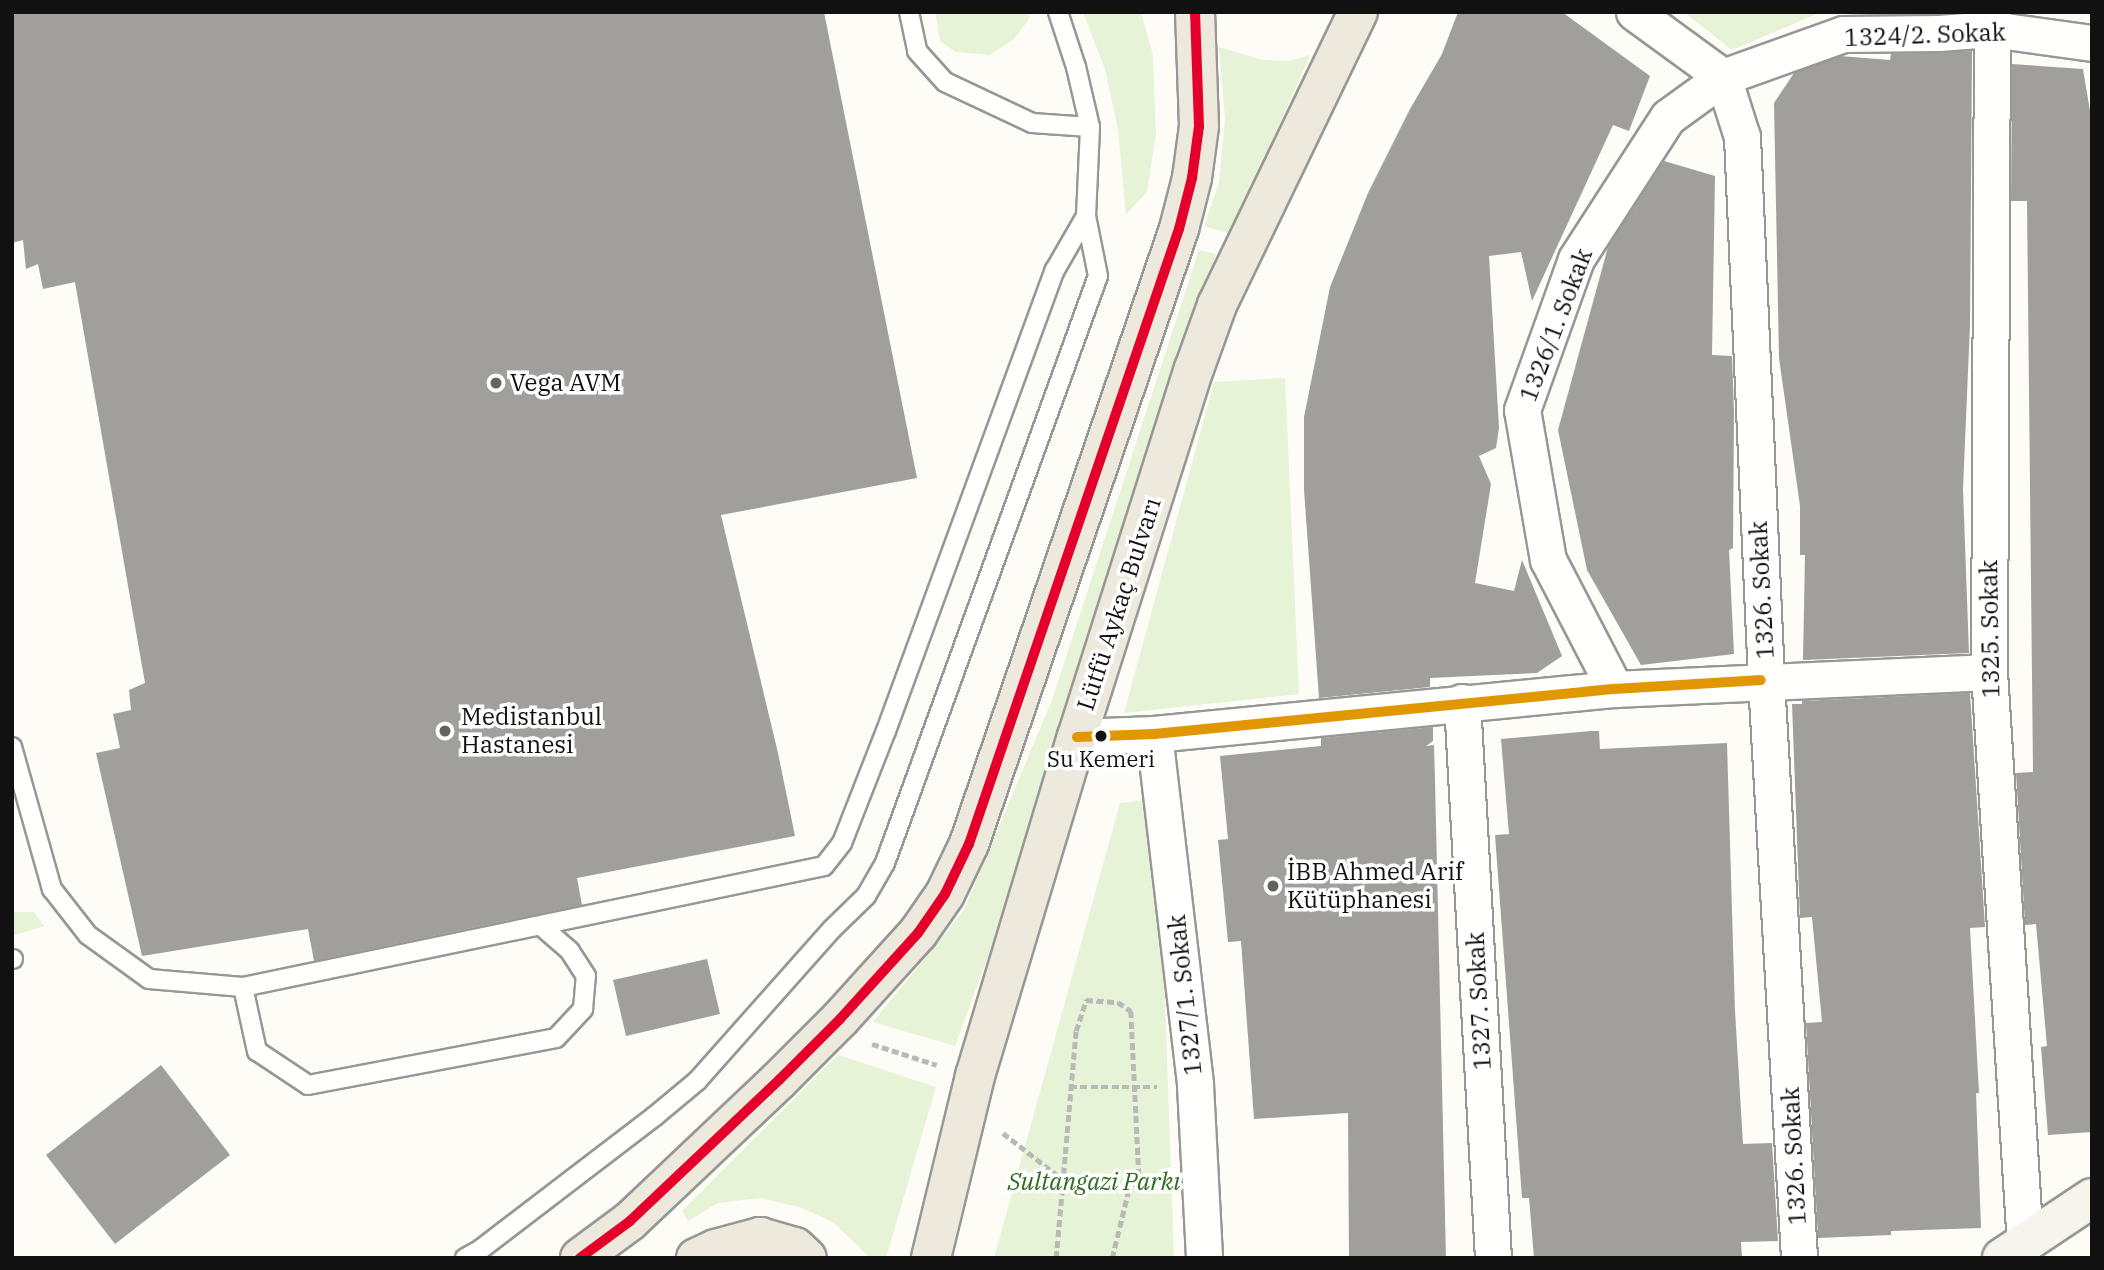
<!DOCTYPE html>
<meta charset="utf-8">
<style>
body{margin:0}
#map{position:relative;width:2104px;height:1270px;overflow:hidden;background:#fdfcf7;font-family:"IBM Plex Serif",serif}
div>[style]{position:absolute}
.green>*{inset:0;background:#e7f3d7}
.building>*{inset:0;background:#a19f9c}
.path>*{height:4.5px;margin-top:-2.25px;transform-origin:0;background:repeating-linear-gradient(90deg,#b9b9b8 0 7px,transparent 0 10.5px)}
.roads{filter:drop-shadow(2px 0 #979795) drop-shadow(-2px 0 #979795) drop-shadow(0 2px #979795) drop-shadow(0 -2px #979795)}
.lane>*{height:18px;margin:-9px;padding:0 9px;transform-origin:9px;border-radius:9px;background:#fffffe}
.street>*{height:35px;margin:-17.5px;padding:0 17.5px;transform-origin:17.5px;border-radius:17.5px;background:#fffffe}
.secondary>*{height:38px;margin:-19px;padding:0 19px;transform-origin:19px;border-radius:19px;background:#f6f4eb}
.primary>*{height:38px;margin:-19px;padding:0 19px;transform-origin:19px;border-radius:19px;background:#ede9dc}
.bus-1>*{height:10px;margin:-5px;padding:0 5px;transform-origin:5px;border-radius:5px;background:#e09702}
.bus-2>*{height:10px;margin:-5px;padding:0 5px;transform-origin:5px;border-radius:5px;background:#e4002b}
.dots>*{width:19px;height:19px;translate:-50% -50%;box-sizing:border-box;border:4px solid #fff;border-radius:50%}
span{translate:-50% -50%;white-space:nowrap;text-align:center;line-height:1.15;-webkit-text-stroke:7px #fff;paint-order:stroke}
.bus-label{font-size:22px;color:#111}
.street-label{font-size:24px;color:#111}
.poi-label{font-size:24px;color:#111}
.left{translate:0 -50%;text-align:left}
.park-label{font-size:24px;color:#2f6b1f;font-style:italic}
.frame{position:absolute;inset:0;border:14px solid #111;pointer-events:none}
</style>
<div id="map">
<div class="green">
<div style="clip-path:polygon(935px 12px,1029px 12px,1029px 19px,1014px 39px,990px 55px,956px 52px,940px 41px)"></div>
<div style="clip-path:polygon(1083px 12px,1141px 12px,1153px 55px,1156px 134px,1147px 192px,1126px 214px,1118px 130px,1105px 69px)"></div>
<div style="clip-path:polygon(1684px 12px,1822px 12px,1732px 50px)"></div>
<div style="clip-path:polygon(1219px 47px,1263px 60px,1289px 61px,1310px 55px,1231px 234px,1204px 226px,1219px 182px,1225px 119px)"></div>
<div style="clip-path:polygon(1199px 250px,1216px 254px,991px 948px,955px 1046px,873px 1022px,964px 910px,1052px 700px)"></div>
<div style="clip-path:polygon(1285px 378px,1299px 694px,1124px 713px,1214px 382px)"></div>
<div style="clip-path:polygon(1158px 799px,1174px 1258px,994px 1258px,1120px 803px)"></div>
<div style="clip-path:polygon(12px 901px,14px 912px,34px 912px,44px 926px,12px 936px)"></div>
<div style="clip-path:polygon(838px 1055px,936px 1087px,886px 1258px,870px 1258px,833px 1222px,799px 1207px,760px 1198px,718px 1203px,688px 1221px,682px 1211px)"></div>
</div>
<div class="building">
<div style="clip-path:polygon(12px 12px,824px 12px,917px 478px,721px 515px,778px 753px,795px 836px,577px 878px,582px 905px,314px 961px,308px 929px,142px 956px,96px 753px,120px 748px,113px 714px,131px 710px,129px 690px,145px 683px,75px 282px,43px 289px,38px 264px,26px 269px,23px 240px,12px 243px)"></div>
<div style="clip-path:polygon(1458px 12px,1562px 12px,1650px 76px,1629px 131px,1613px 125px,1532px 301px,1521px 252px,1489px 256px,1499px 428px,1496px 448px,1479px 456px,1491px 484px,1475px 583px,1514px 591px,1522px 560px,1562px 656px,1537px 673px,1430px 678px,1430px 687px,1319px 698px,1304px 490px,1304px 417px,1330px 287px,1368px 193px,1410px 109px,1442px 54px)"></div>
<div style="clip-path:polygon(1972px 51px,1970px 325px,1963px 489px,1969px 653px,1803px 660px,1805px 555px,1800px 555px,1800px 506px,1779px 358px,1774px 103px,1794px 73px,1840px 56px,1890px 60px,1891px 54px)"></div>
<div style="clip-path:polygon(2012px 64px,2083px 69px,2092px 123px,2092px 1132px,2048px 1135px,2041px 1047px,2047px 1046px,2036px 924px,2025px 925px,2016px 773px,2033px 772px,2027px 201px,2011px 201px)"></div>
<div style="clip-path:polygon(1664px 161px,1715px 176px,1712px 355px,1732px 356px,1734px 411px,1733px 548px,1729px 550px,1734px 654px,1641px 665px,1587px 570px,1558px 430px,1608px 247px)"></div>
<div style="clip-path:polygon(1970px 693px,1985px 927px,1970px 928px,1979px 1093px,1976px 1093px,1981px 1228px,1891px 1231px,1891px 1235px,1818px 1238px,1806px 1023px,1822px 1022px,1812px 917px,1800px 918px,1792px 704px,1802px 704px,1802px 701px)"></div>
<div style="clip-path:polygon(1433px 727px,1433px 741px,1426px 746px,1434px 745px,1435px 781px,1446px 1258px,1349px 1258px,1348px 1113px,1254px 1119px,1241px 941px,1228px 942px,1218px 840px,1228px 839px,1220px 756px,1321px 746px,1321px 738px)"></div>
<div style="clip-path:polygon(1591px 731px,1599px 731px,1600px 749px,1727px 743px,1735px 1011px,1743px 1144px,1772px 1143px,1778px 1241px,1741px 1242px,1742px 1258px,1534px 1258px,1529px 1198px,1522px 1198px,1495px 835px,1509px 834px,1501px 739px)"></div>
<div style="clip-path:polygon(707px 959px,720px 1014px,626px 1036px,613px 980px)"></div>
<div style="clip-path:polygon(161px 1065px,230px 1155px,115px 1244px,46px 1155px)"></div>
</div>
<div class="path">
<div style="left:872px;top:1044px;width:68px;rotate:17.9deg"></div>
<div style="left:1070px;top:1087px;width:87px"></div>
<div style="left:1003px;top:1133px;width:75px;rotate:37.9deg"></div>
<div style="left:1062px;top:1179px;width:68px;rotate:7.7deg"></div>
<div style="left:1056px;top:1258px;width:228px;rotate:-85deg"></div>
<div style="left:1076px;top:1031px;width:33px;rotate:-72deg"></div>
<div style="left:1086px;top:1000px;width:32px;rotate:4deg"></div>
<div style="left:1118px;top:1002px;width:16px;rotate:35deg"></div>
<div style="left:1131px;top:1011px;width:166px;rotate:87.2deg"></div>
<div style="left:1112px;top:1258px;width:72px;rotate:-76.3deg"></div>
<div style="left:1129px;top:1188px;width:15px;rotate:-48deg"></div>
<div style="left:1139px;top:1177px;width:21px;rotate:-5deg"></div>
</div>
<div class="roads">
<div class="lane">
<div style="left:909px;top:12px;width:40px;rotate:78deg"></div>
<div style="left:917px;top:51px;width:42px;rotate:47.9deg"></div>
<div style="left:945px;top:82px;width:96px;rotate:25.2deg"></div>
<div style="left:1032px;top:123px;width:58px;rotate:3.9deg"></div>
<div style="left:12px;top:747px;width:148px;rotate:74.3deg"></div>
<div style="left:52px;top:889px;width:58px;rotate:52deg"></div>
<div style="left:88px;top:935px;width:75px;rotate:35.8deg"></div>
<div style="left:149px;top:979px;width:94px;rotate:4.9deg"></div>
<div style="left:243px;top:987px;width:593px;rotate:-11.76deg"></div>
<div style="left:824px;top:866px;width:29px;rotate:-52deg"></div>
<div style="left:842px;top:843px;width:120px;rotate:-68.6deg"></div>
<div style="left:886px;top:731px;width:491px;rotate:-69.9deg"></div>
<div style="left:1055px;top:270px;width:62px;rotate:-60.1deg"></div>
<div style="left:12px;top:959px;width:1px"></div>
<div style="left:243px;top:987px;width:66px;rotate:77.7deg"></div>
<div style="left:257px;top:1051px;width:61px;rotate:33.7deg"></div>
<div style="left:308px;top:1085px;width:252px;rotate:-10.7deg"></div>
<div style="left:556px;top:1038px;width:40px;rotate:-47deg"></div>
<div style="left:583px;top:1009px;width:33px;rotate:-85deg"></div>
<div style="left:586px;top:976px;width:30px;rotate:-123deg"></div>
<div style="left:570px;top:951px;width:37px;rotate:-139deg"></div>
<div style="left:465px;top:1258px;width:18px;rotate:-29deg"></div>
<div style="left:481px;top:1249px;width:219px;rotate:-37.4deg"></div>
<div style="left:655px;top:1116px;width:55px;rotate:-39.8deg"></div>
<div style="left:697px;top:1081px;width:203px;rotate:-48.4deg"></div>
<div style="left:832px;top:929px;width:47px;rotate:-44.1deg"></div>
<div style="left:866px;top:896px;width:38px;rotate:-60deg"></div>
<div style="left:885px;top:863px;width:624px;rotate:-70.06deg"></div>
<div style="left:1098px;top:276px;width:61px;rotate:-101.3deg"></div>
<div style="left:1086px;top:216px;width:89px;rotate:-87.4deg"></div>
<div style="left:1090px;top:127px;width:62px;rotate:-103.1deg"></div>
<div style="left:1076px;top:67px;width:58px;rotate:-108.1deg"></div>
</div>
<div class="street">
<div style="left:1634px;top:12px;width:110px;rotate:36.1deg"></div>
<div style="left:1723px;top:77px;width:63px;rotate:72.4deg"></div>
<div style="left:1742px;top:137px;width:544px;rotate:87.47deg"></div>
<div style="left:1766px;top:680px;width:579px;rotate:86.73deg"></div>
<div style="left:1992px;top:12px;width:660px;rotate:90.26deg"></div>
<div style="left:1989px;top:672px;width:574px;rotate:86.4deg"></div>
<div style="left:1615px;top:689px;width:145px;rotate:-117.4deg"></div>
<div style="left:1548px;top:560px;width:152px;rotate:-99.8deg"></div>
<div style="left:1522px;top:410px;width:160px;rotate:-70.3deg"></div>
<div style="left:1576px;top:259px;width:169px;rotate:-57.1deg"></div>
<div style="left:1668px;top:117px;width:68px;rotate:-36deg"></div>
<div style="left:1723px;top:77px;width:127px;rotate:-19.7deg"></div>
<div style="left:1843px;top:34px;width:96px;rotate:-0.6deg"></div>
<div style="left:1939px;top:33px;width:52px;rotate:-4.4deg"></div>
<div style="left:1991px;top:29px;width:102px;rotate:7.9deg"></div>
<div style="left:1462px;top:702px;width:557px;rotate:86.81deg"></div>
<div style="left:1154px;top:734px;width:353px;rotate:83.3deg"></div>
<div style="left:1195px;top:1085px;width:173px;rotate:87deg"></div>
<div style="left:1077px;top:737px;width:77px;rotate:-2.2deg"></div>
<div style="left:1154px;top:734px;width:463px;rotate:-5.6deg"></div>
<div style="left:1615px;top:689px;width:374px;rotate:-2.6deg"></div>
</div>
<div class="secondary">
<div style="left:2002px;top:1258px;width:108px;rotate:-33.7deg"></div>
</div>
<div class="primary">
<div style="left:580px;top:1258px;width:62px;rotate:-36.5deg"></div>
<div style="left:630px;top:1221px;width:205px;rotate:-43.4deg"></div>
<div style="left:779px;top:1080px;width:86px;rotate:-45deg"></div>
<div style="left:840px;top:1019px;width:116px;rotate:-47.8deg"></div>
<div style="left:918px;top:933px;width:47px;rotate:-55.3deg"></div>
<div style="left:945px;top:894px;width:55px;rotate:-64.4deg"></div>
<div style="left:969px;top:844px;width:650px;rotate:-71.15deg"></div>
<div style="left:1179px;top:229px;width:53px;rotate:-75.7deg"></div>
<div style="left:1192px;top:178px;width:52px;rotate:-82.3deg"></div>
<div style="left:1199px;top:126px;width:114px;rotate:-92deg"></div>
<div style="left:696px;top:1258px;width:21px;rotate:-25deg"></div>
<div style="left:715px;top:1249px;width:47px;rotate:-14.9deg"></div>
<div style="left:760px;top:1237px;width:36px;rotate:16deg"></div>
<div style="left:795px;top:1247px;width:16px;rotate:43deg"></div>
<div style="left:931px;top:1258px;width:187px;rotate:-76.4deg"></div>
<div style="left:975px;top:1076px;width:354px;rotate:-73.3deg"></div>
<div style="left:1077px;top:737px;width:386px;rotate:-72.4deg"></div>
<div style="left:1194px;top:369px;width:68px;rotate:-70.2deg"></div>
<div style="left:1217px;top:305px;width:325px;rotate:-64.3deg"></div>
</div>
</div>
<div class="bus-1">
<div style="left:1077px;top:737px;width:77px;rotate:-2.2deg"></div>
<div style="left:1154px;top:734px;width:463px;rotate:-5.6deg"></div>
<div style="left:1615px;top:689px;width:146px;rotate:-3.5deg"></div>
</div>
<div class="bus-2">
<div style="left:580px;top:1258px;width:62px;rotate:-36.5deg"></div>
<div style="left:630px;top:1221px;width:205px;rotate:-43.4deg"></div>
<div style="left:779px;top:1080px;width:86px;rotate:-45deg"></div>
<div style="left:840px;top:1019px;width:116px;rotate:-47.8deg"></div>
<div style="left:918px;top:933px;width:47px;rotate:-55.3deg"></div>
<div style="left:945px;top:894px;width:55px;rotate:-64.4deg"></div>
<div style="left:969px;top:844px;width:650px;rotate:-71.15deg"></div>
<div style="left:1179px;top:229px;width:53px;rotate:-75.7deg"></div>
<div style="left:1192px;top:178px;width:52px;rotate:-82.3deg"></div>
<div style="left:1199px;top:126px;width:114px;rotate:-92deg"></div>
</div>
<div class="dots">
<div style="left:496px;top:383px;background:#646362"></div>
<div style="left:445px;top:731px;background:#646362"></div>
<div style="left:1101px;top:736px;background:#111"></div>
<div style="left:1273px;top:886px;background:#646362"></div>
</div>
<div class="bus-label">
<span style="left:1101px;top:759px">Su Kemeri</span>
</div>
<div class="street-label">
<span style="left:1925px;top:35px;rotate:-2deg">1324/2. Sokak</span>
<span style="left:1556px;top:325px;rotate:-69deg">1326/1. Sokak</span>
<span style="left:1762px;top:590px;rotate:-93deg">1326. Sokak</span>
<span style="left:1119px;top:604px;rotate:-72deg">Lütfü Aykaç Bulvarı</span>
<span style="left:1990px;top:629px;rotate:-91deg">1325. Sokak</span>
<span style="left:1185px;top:995px;rotate:-96deg">1327/1. Sokak</span>
<span style="left:1479px;top:1001px;rotate:-93deg">1327. Sokak</span>
<span style="left:1794px;top:1156px;rotate:-93deg">1326. Sokak</span>
</div>
<div class="poi-label">
<span class="left" style="left:510px;top:383px">Vega AVM</span>
<span class="left" style="left:461px;top:731px">Medistanbul<br>Hastanesi</span>
<span class="left" style="left:1287px;top:886px">İBB Ahmed Arif<br>Kütüphanesi</span>
</div>
<div class="park-label">
<span style="left:1094px;top:1182px">Sultangazi Parkı</span>
</div>
<div class="frame"></div>
</div>
